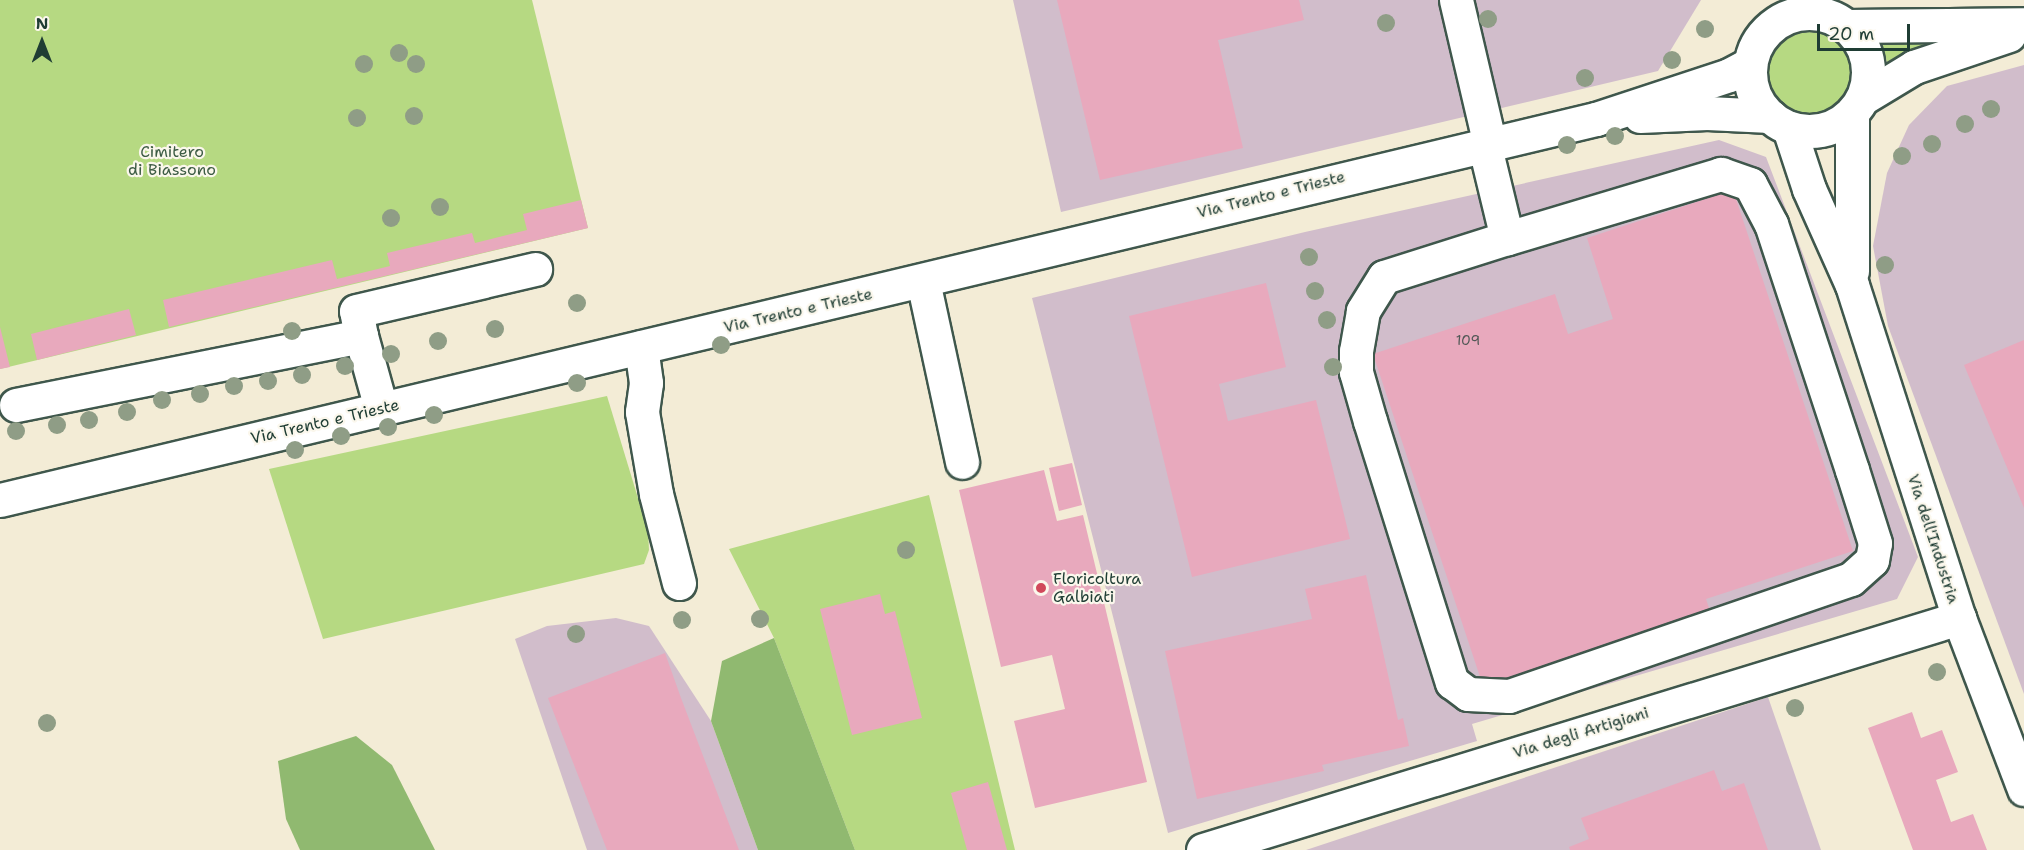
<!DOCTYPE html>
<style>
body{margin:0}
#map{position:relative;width:2024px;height:850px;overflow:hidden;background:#f3ecd6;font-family:"Shantell Sans",sans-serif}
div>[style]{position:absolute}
.industrial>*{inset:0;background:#d1bdcb}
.green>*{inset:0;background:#b6d982}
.round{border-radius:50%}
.forest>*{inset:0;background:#90b970}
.building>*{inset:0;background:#e8a9bd}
.roads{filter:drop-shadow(2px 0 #3f574c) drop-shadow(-2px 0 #3f574c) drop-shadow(0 2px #3f574c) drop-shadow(0 -2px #3f574c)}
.minor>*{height:33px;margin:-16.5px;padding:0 16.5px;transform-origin:16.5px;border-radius:16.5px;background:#fff}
.minor>.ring{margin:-16.5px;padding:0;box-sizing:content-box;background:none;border:33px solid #fff;border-radius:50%}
.trees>*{width:18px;height:18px;margin:-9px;border-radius:50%;background:#8f9d86}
.dots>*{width:16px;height:16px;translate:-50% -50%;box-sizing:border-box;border:3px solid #fbf7ec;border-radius:50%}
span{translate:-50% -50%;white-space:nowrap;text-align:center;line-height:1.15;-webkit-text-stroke:4.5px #fbf7ec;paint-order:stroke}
.number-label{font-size:14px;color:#515856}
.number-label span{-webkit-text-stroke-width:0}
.park-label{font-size:16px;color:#3d5c44}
.street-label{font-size:16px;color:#1f3d34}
.poi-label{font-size:16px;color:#1f3d34}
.left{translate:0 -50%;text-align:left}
.north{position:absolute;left:12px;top:12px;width:60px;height:60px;-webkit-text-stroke:4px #fbf7ec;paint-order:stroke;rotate:0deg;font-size:16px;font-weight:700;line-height:24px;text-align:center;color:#1f3d34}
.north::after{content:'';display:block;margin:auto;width:21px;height:27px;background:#1f3d34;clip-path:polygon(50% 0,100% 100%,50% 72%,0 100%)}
.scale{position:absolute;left:1817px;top:24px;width:93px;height:27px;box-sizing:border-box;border:3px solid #1f3d34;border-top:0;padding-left:8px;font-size:18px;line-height:21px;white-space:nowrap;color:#1f3d34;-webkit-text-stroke:4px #fbf7ec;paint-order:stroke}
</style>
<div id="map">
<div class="industrial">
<div style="clip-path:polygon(1013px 0,1701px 0,1658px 71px,1061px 212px)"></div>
<div style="clip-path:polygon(2024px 65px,2024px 694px,1888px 326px,1873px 246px,1887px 173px,1909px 125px,1947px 86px)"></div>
<div style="clip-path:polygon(1719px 140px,1766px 157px,1918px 557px,1897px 599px,1472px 724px,1477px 741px,1168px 833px,1032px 298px,1305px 232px)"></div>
<div style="clip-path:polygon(616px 618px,649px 626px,711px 721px,758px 850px,587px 850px,515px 639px,547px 626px)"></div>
<div style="clip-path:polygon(1768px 697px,1821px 850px,1306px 850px)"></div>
</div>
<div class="green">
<div style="clip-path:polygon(0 0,532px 0,588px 228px,0 369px)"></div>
<div style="clip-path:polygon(1988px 32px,1890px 73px,1881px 40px)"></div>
<div class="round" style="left:1767px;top:32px;width:86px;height:86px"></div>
<div style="clip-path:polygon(607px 396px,648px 531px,649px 550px,644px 564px,323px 639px,269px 469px)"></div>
<div style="clip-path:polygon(929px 495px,1015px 850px,855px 850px,774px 638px,729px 549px)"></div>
</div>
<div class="forest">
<div style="clip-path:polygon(774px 638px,855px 850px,758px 850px,711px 721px,722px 661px)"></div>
<div style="clip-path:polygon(356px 736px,392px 765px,435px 850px,300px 850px,286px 819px,278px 761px)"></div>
</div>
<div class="building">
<div style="clip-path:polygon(1057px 0,1299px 0,1304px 20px,1218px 40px,1243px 148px,1100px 180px)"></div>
<div style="clip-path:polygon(1733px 190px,1853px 551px,1706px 599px,1711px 614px,1484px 689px,1373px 354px,1555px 294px,1568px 334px,1613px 319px,1587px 238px)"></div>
<div style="clip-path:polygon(581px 200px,588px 228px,169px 327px,163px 300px,332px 260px,337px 279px,390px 266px,387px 253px,472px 233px,475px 243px,527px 230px,523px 214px)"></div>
<div style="clip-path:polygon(1266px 283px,1286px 367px,1219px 384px,1228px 421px,1316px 400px,1350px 539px,1192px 577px,1129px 316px)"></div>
<div style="clip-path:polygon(129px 309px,136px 335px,37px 360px,31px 334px)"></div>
<div style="clip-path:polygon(0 327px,10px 367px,0 369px)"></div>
<div style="clip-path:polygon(2024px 340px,2024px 508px,1964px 365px)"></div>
<div style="clip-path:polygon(1072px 463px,1082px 505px,1059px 511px,1049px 468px)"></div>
<div style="clip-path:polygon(1044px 470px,1057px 521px,1083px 515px,1147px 782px,1035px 808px,1014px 721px,1065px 709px,1052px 655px,1001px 667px,959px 490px)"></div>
<div style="clip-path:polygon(1366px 575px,1398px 720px,1403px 718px,1409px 746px,1322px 765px,1324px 771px,1197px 799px,1165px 651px,1312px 619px,1305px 589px)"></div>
<div style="clip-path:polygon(880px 594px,885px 614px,895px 611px,922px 718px,852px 735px,820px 609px)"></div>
<div style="clip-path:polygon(665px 653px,681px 698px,739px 850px,607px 850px,548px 698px)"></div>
<div style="clip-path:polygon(1912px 712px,1921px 738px,1942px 730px,1958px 772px,1936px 780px,1951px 822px,1973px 814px,1987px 850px,1913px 850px,1868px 728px)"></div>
<div style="clip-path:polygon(1714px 770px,1722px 791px,1744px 783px,1768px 850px,1570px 850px,1569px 847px,1589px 839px,1581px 818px)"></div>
<div style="clip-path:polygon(988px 782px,1007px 850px,967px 850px,951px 793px)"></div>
</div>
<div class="roads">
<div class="minor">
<div style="left:1456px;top:0;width:145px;rotate:76.8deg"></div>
<div class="ring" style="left:1750px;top:13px;width:85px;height:85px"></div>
<div style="left:1847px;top:26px;width:177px;rotate:-0.6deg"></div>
<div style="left:1863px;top:98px;width:60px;rotate:-31.3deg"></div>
<div style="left:1914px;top:67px;width:100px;rotate:-18.6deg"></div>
<div style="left:1640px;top:116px;width:67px;rotate:-2.6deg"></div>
<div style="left:1707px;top:113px;width:63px;rotate:2.7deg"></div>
<div style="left:1789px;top:128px;width:64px;rotate:71.8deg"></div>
<div style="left:1809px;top:189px;width:105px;rotate:65.9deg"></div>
<div style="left:1852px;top:285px;width:350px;rotate:72.2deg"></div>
<div style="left:1959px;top:618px;width:183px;rotate:69.2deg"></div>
<div style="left:1484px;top:143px;width:98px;rotate:76.4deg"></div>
<div style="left:1507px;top:238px;width:129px;rotate:162.4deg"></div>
<div style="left:1384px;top:277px;width:40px;rotate:122deg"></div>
<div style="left:1363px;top:311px;width:41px;rotate:99.9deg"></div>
<div style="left:1356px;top:351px;width:21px;rotate:90deg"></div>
<div style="left:1356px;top:372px;width:51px;rotate:74.1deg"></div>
<div style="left:1370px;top:421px;width:274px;rotate:72.6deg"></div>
<div style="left:1452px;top:682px;width:20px;rotate:37deg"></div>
<div style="left:1468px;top:694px;width:41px;rotate:2.8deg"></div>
<div style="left:1509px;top:696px;width:361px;rotate:-18.9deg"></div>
<div style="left:1851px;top:579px;width:28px;rotate:-42deg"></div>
<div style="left:1872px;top:560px;width:17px;rotate:-80deg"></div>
<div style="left:1875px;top:543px;width:77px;rotate:-107.5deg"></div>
<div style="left:1852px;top:470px;width:259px;rotate:-108.2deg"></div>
<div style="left:1771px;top:224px;width:45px;rotate:-117.7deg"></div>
<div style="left:1750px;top:184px;width:31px;rotate:-161deg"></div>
<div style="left:1721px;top:174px;width:223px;rotate:163.3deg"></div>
<div style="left:1852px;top:271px;width:158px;rotate:-90deg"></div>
<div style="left:923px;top:281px;width:185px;rotate:77.8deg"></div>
<div style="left:361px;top:336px;width:75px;rotate:74.5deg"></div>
<div style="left:641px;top:347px;width:36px;rotate:82deg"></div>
<div style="left:646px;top:383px;width:29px;rotate:98deg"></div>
<div style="left:642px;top:412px;width:83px;rotate:80.3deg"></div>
<div style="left:656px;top:494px;width:92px;rotate:75.5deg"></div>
<div style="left:16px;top:405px;width:352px;rotate:-11.3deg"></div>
<div style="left:361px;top:336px;width:25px;rotate:-101deg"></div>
<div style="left:356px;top:311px;width:184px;rotate:-13.2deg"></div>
<div style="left:0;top:500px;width:1641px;rotate:-13.43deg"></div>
<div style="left:1596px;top:119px;width:140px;rotate:-18.3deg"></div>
<div style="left:1729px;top:75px;width:24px;rotate:-28deg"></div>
<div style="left:1203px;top:850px;width:791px;rotate:-17.06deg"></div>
</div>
</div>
<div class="trees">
<div style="left:1488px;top:19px"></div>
<div style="left:1386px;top:23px"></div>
<div style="left:1705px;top:29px"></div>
<div style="left:399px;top:53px"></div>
<div style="left:1672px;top:60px"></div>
<div style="left:364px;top:64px"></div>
<div style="left:416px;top:64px"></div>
<div style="left:1585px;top:78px"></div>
<div style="left:1991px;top:109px"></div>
<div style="left:414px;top:116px"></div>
<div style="left:357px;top:118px"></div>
<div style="left:1965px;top:124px"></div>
<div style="left:1615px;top:136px"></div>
<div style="left:1932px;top:144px"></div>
<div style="left:1567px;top:145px"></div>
<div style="left:1902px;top:156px"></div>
<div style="left:440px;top:207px"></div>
<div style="left:391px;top:218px"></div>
<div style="left:1309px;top:257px"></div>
<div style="left:1885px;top:265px"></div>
<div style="left:1315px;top:291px"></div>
<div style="left:577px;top:303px"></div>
<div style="left:1327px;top:320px"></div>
<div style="left:495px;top:329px"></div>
<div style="left:292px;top:331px"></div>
<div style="left:438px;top:341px"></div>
<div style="left:721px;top:345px"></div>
<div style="left:391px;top:354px"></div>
<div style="left:345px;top:366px"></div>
<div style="left:1333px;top:367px"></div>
<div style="left:302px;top:375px"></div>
<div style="left:268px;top:381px"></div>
<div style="left:577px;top:383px"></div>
<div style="left:234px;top:386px"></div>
<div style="left:200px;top:394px"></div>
<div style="left:162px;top:400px"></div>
<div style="left:127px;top:412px"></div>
<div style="left:434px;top:415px"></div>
<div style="left:89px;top:420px"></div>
<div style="left:57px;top:425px"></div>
<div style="left:388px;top:427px"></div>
<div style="left:16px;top:431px"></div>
<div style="left:341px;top:436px"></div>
<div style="left:295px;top:450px"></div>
<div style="left:906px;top:550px"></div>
<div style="left:760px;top:619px"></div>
<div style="left:682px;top:620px"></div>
<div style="left:576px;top:634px"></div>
<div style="left:1937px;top:672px"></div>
<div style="left:1795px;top:708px"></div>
<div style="left:47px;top:723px"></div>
</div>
<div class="dots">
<div style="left:1041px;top:588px;background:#d1495b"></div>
</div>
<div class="number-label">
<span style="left:1468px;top:340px">109</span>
</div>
<div class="park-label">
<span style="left:172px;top:161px">Cimitero<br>di Biassono</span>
</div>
<div class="street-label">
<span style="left:1271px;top:195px;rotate:-14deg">Via Trento e Trieste</span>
<span style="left:798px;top:311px;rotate:-13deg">Via Trento e Trieste</span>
<span style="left:325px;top:422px;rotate:-13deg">Via Trento e Trieste</span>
<span style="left:1933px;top:539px;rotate:72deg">Via dell'Industria</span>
<span style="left:1581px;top:733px;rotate:-17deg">Via degli Artigiani</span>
</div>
<div class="poi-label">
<span class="left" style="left:1053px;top:588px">Floricoltura<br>Galbiati</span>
</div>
<div class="north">N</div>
<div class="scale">20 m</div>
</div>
